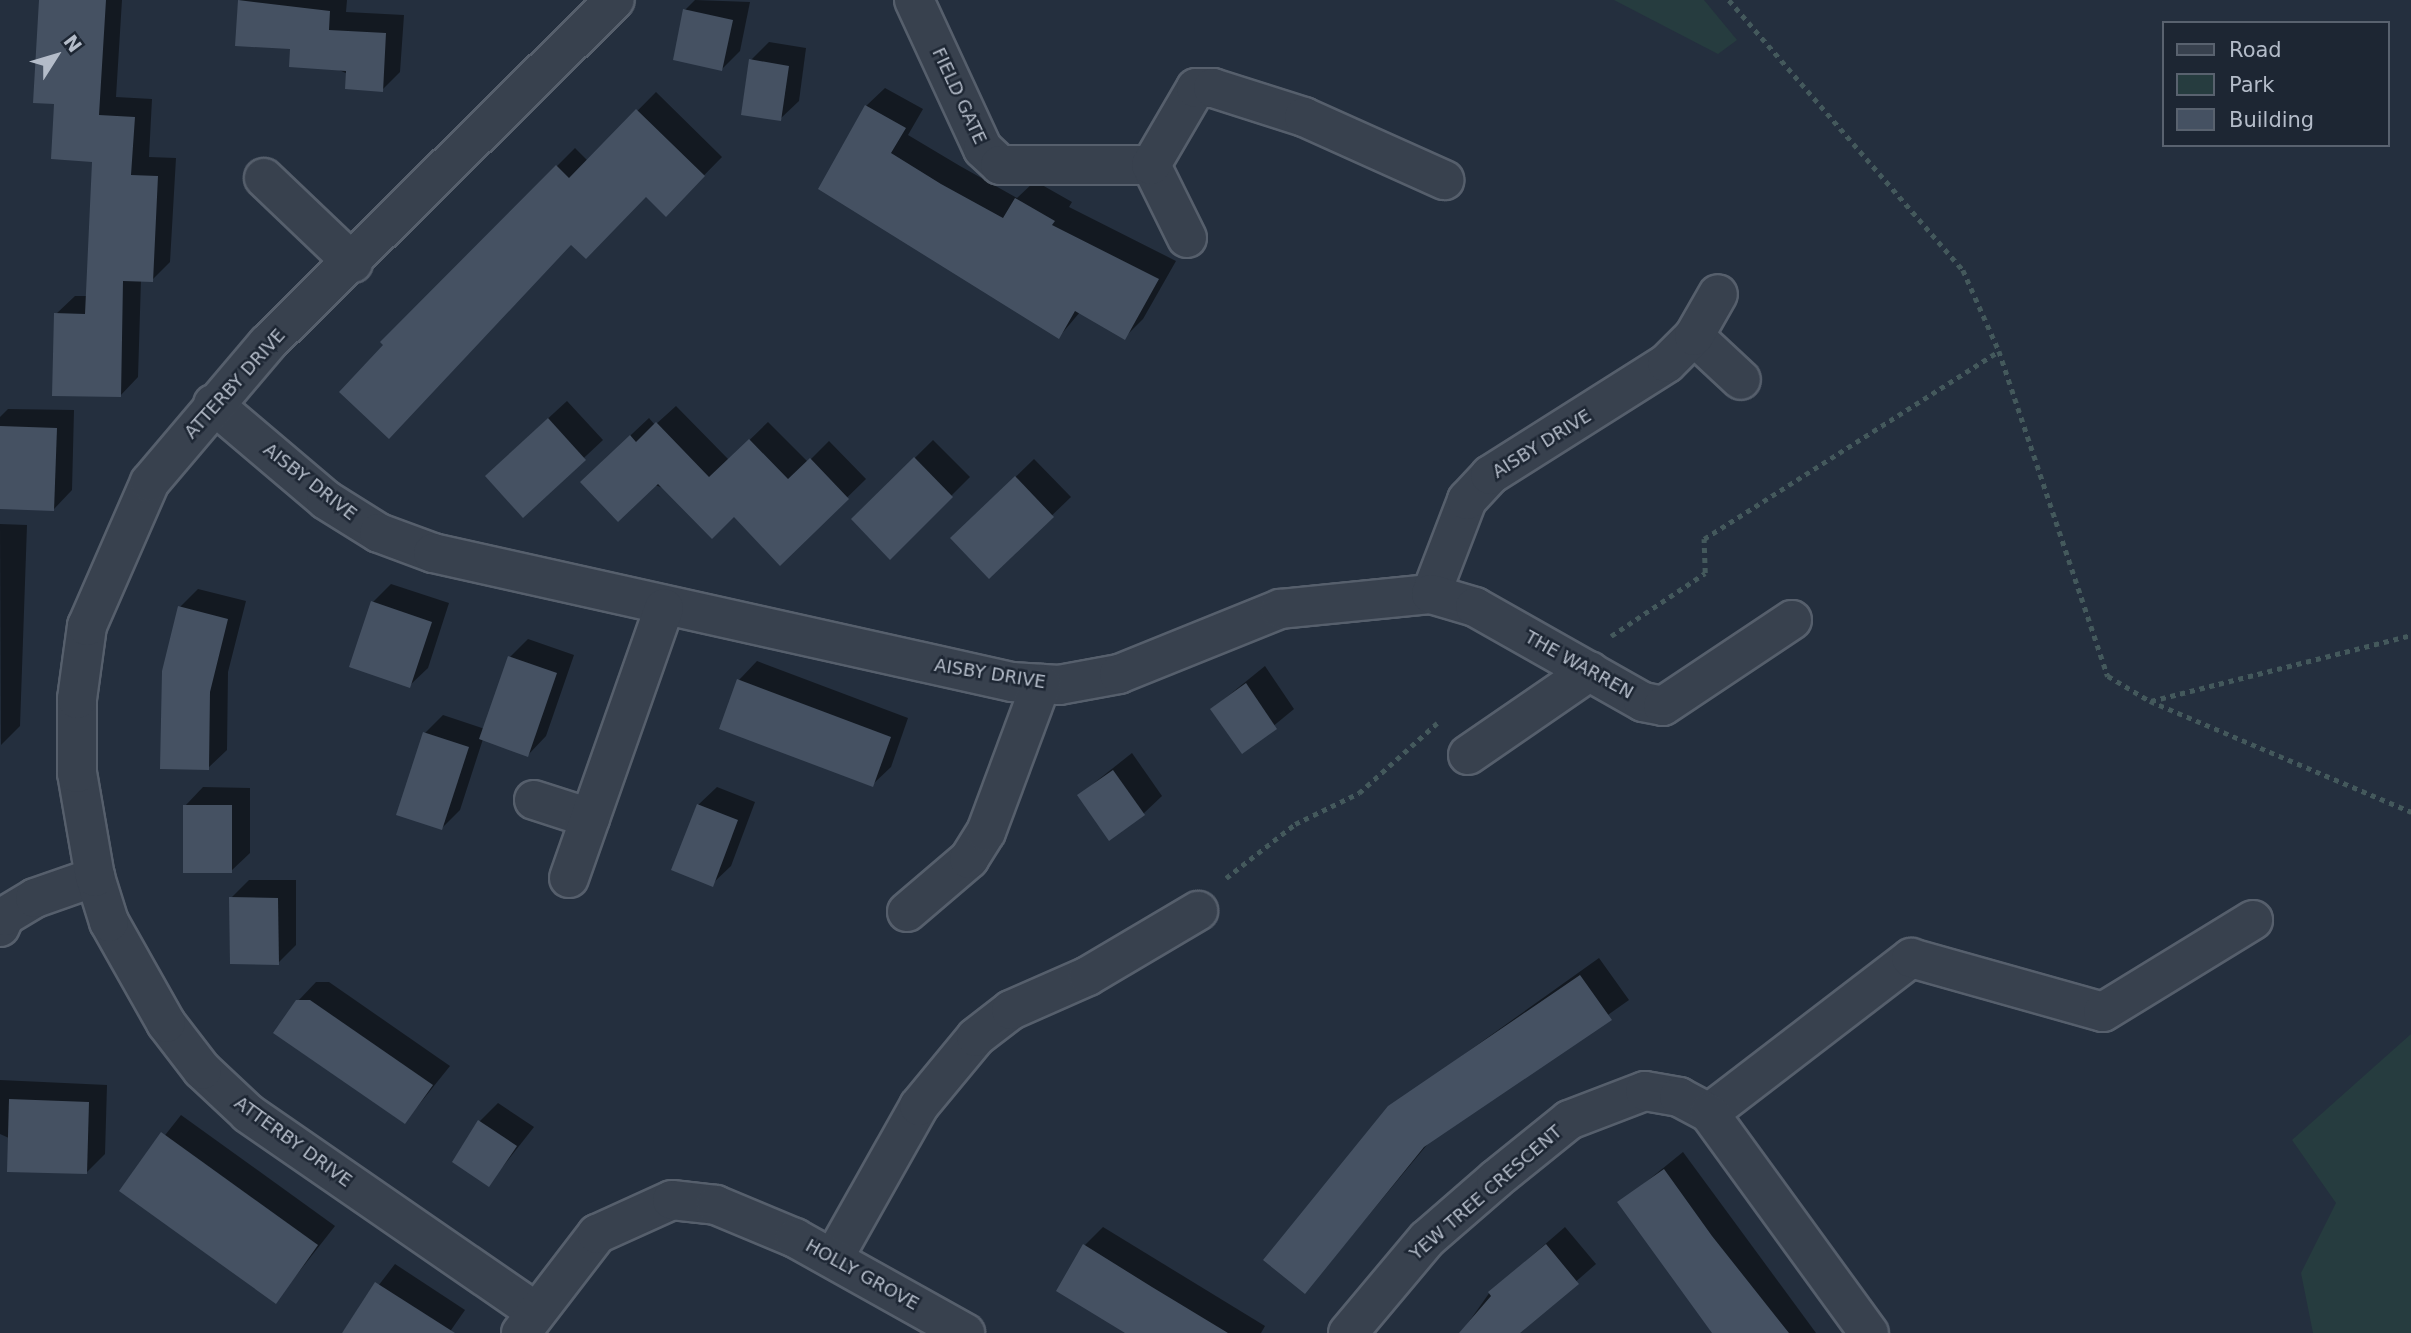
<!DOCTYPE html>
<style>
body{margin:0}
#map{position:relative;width:2411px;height:1333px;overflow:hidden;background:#242f3e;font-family:"DejaVu Sans",sans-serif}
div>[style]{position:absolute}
.green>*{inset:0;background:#263c3f}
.shadow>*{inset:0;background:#0007}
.building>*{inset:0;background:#455162}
.path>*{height:4.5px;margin-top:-2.25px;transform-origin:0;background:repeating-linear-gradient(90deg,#44595c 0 5px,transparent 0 10px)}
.roads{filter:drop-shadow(2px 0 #565f6c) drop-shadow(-2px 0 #565f6c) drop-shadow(0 2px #565f6c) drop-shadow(0 -2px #565f6c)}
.minor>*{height:38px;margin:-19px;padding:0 19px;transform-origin:19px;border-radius:19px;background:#38414e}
span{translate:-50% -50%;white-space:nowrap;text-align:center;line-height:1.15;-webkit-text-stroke:5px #1d2633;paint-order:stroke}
.street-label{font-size:18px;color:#b4bcc9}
.legend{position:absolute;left:2162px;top:21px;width:228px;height:126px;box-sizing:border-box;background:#1d2633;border:2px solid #59626f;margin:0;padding:9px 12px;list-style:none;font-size:21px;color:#b4bcc9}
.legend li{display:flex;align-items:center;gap:14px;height:35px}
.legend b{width:35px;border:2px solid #59626f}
.north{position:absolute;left:21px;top:21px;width:70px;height:70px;-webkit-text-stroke:5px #1d2633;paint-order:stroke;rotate:53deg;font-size:19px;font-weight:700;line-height:28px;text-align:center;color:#b4bcc9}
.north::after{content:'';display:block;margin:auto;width:24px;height:32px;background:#b4bcc9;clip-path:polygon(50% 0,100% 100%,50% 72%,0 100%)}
</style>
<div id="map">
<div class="green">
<div style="clip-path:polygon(1614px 0,1704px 0,1737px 40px,1718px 54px)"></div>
<div style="clip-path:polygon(2411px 1034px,2411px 1333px,2313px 1333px,2301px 1273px,2336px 1203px,2292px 1140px)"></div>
</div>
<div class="shadow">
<div style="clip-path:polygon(41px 0,122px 0,116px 97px,152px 99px,149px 157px,176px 158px,170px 262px,152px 280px,141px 280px,138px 377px,120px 396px,56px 314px,75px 296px,88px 296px,94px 160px,56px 102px)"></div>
<div style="clip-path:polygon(240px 0,347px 0,346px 12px,404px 15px,400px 72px,382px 90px,292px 48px,237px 44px)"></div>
<div style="clip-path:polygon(695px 0,750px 2px,740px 51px,722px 69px,685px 10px)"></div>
<div style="clip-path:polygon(769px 42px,806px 48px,799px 101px,780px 119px,751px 60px)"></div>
<div style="clip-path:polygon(885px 88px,923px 109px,908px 135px,960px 166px,1017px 198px,1035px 181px,1072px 202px,1069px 207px,1176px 261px,1143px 319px,1124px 338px,1080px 312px,1059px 337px,820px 189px,866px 106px)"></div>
<div style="clip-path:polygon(656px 92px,722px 157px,666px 214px,646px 195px,572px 243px,382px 342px,575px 148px,588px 161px)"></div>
<div style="clip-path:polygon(567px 401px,603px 440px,523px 515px,505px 458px)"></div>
<div style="clip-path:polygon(676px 406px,729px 460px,768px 422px,808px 462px,829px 441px,866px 479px,780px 563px,734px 515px,600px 464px,649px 418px,655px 425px)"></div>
<div style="clip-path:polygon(8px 409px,74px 410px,72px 490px,54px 509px,0 507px,0 417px)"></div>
<div style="clip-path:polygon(933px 440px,970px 477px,890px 557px,853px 519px)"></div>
<div style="clip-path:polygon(1034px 459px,1071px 497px,989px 576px,971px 520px)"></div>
<div style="clip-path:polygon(0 524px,27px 525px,20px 726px,1px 745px)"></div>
<div style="clip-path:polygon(391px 584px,449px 603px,428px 668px,409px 686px,373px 602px)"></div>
<div style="clip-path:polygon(198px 589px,246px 601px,228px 672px,227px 750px,208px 768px,180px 607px)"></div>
<div style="clip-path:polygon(528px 639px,574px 655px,546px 736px,528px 755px,483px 739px,460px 810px,442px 828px,425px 733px,443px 715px,485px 729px,510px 657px)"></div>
<div style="clip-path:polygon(757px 661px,908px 718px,891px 767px,872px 785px,721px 728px,739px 680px)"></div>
<div style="clip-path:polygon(1265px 666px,1294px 709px,1242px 752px,1212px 709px)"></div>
<div style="clip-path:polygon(1132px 753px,1162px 796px,1143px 814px,1079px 795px)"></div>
<div style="clip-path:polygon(203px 787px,250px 788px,250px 853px,231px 871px,185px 806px)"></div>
<div style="clip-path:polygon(717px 787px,755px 802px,731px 866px,712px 884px,698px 805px)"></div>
<div style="clip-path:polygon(249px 880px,296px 880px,296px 945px,278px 963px,231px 898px)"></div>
<div style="clip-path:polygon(1599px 958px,1629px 1000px,1431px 1140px,1305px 1292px,1389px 1108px)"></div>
<div style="clip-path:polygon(316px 982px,329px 982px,450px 1066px,405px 1122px,298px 1001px)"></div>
<div style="clip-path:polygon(0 1080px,107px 1085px,105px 1154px,86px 1173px,0 1134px)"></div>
<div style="clip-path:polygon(498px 1103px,534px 1127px,489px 1184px,480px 1121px)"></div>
<div style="clip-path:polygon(181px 1115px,335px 1226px,276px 1301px,121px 1191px)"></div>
<div style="clip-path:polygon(1683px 1152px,1816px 1333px,1716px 1333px,1620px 1203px)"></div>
<div style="clip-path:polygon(1103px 1227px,1265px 1326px,1261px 1333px,1127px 1333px,1085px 1245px)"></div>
<div style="clip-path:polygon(1565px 1227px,1596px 1264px,1517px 1333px,1461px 1333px,1490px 1292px)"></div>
<div style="clip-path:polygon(395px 1264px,465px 1310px,449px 1333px,342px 1333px)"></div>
</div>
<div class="building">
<div style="clip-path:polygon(39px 0,106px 0,99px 115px,135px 117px,131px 175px,158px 176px,153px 282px,123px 281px,121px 397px,52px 396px,54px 313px,85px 314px,92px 162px,51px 159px,54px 104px,33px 103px)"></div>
<div style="clip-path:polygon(238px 0,330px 11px,329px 30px,386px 33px,383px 92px,345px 89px,346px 71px,289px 67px,290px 49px,235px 46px)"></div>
<div style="clip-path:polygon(683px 9px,733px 20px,722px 71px,673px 60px)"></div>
<div style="clip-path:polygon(749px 59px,789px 66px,781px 121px,741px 115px)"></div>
<div style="clip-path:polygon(865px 105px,906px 128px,891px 153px,941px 184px,1003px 218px,1015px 198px,1055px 221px,1052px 225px,1159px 279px,1125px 340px,1075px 311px,1059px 339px,818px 189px)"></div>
<div style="clip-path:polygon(636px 109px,705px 176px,666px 217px,646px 197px,586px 259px,571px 245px,389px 439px,339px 392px,383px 345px,380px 342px,556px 165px,569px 178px)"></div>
<div style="clip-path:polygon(548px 418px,586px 460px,523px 518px,485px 476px)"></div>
<div style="clip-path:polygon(656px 422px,709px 477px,749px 439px,788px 479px,810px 458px,849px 499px,780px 566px,734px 517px,712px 539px,658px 484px,618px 522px,580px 482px,630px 435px,636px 442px)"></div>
<div style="clip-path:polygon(0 426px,57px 428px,54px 511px,0 509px)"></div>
<div style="clip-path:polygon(914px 457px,953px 497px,890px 560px,851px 519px)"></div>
<div style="clip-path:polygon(1015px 476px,1054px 517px,989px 579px,950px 538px)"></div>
<div style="clip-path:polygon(371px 601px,432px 622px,410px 688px,349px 667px)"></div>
<div style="clip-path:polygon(178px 606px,228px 619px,210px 692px,209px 770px,160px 769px,162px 671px)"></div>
<div style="clip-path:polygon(508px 656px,557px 673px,528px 757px,479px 739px)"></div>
<div style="clip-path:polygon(737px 679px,891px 737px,873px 787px,719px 729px)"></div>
<div style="clip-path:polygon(1246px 683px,1277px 729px,1242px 754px,1210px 709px)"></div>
<div style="clip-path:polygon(423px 732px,469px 747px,442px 830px,396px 815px)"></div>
<div style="clip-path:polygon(1113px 770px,1145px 815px,1109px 841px,1077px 795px)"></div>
<div style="clip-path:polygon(697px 804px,738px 820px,713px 887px,671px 870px)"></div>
<div style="clip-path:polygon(183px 805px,232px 805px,232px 873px,183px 873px)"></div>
<div style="clip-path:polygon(229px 897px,278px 898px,279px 965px,230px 964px)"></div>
<div style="clip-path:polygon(1580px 975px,1612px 1020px,1424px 1147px,1305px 1294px,1263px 1260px,1388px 1106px)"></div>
<div style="clip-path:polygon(296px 1000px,310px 1000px,433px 1085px,405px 1124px,273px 1033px)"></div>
<div style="clip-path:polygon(9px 1099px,89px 1102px,87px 1174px,7px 1172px)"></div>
<div style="clip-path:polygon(478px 1120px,517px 1146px,489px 1187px,452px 1162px)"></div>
<div style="clip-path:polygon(161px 1132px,318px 1245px,276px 1304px,119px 1191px)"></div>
<div style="clip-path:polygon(1664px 1169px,1712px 1236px,1789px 1333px,1712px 1333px,1617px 1202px)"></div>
<div style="clip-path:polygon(1083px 1244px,1152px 1287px,1228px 1333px,1125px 1333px,1056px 1291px)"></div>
<div style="clip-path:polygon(1546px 1244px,1579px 1284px,1520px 1333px,1459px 1333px,1491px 1296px,1488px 1292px)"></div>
<div style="clip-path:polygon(375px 1282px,455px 1333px,342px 1333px)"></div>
</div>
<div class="path">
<div style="left:1729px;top:0;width:357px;rotate:49.1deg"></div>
<div style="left:1963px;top:270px;width:89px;rotate:66deg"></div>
<div style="left:1999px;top:351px;width:343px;rotate:71.5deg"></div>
<div style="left:2108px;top:676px;width:49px;rotate:30.8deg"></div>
<div style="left:2150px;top:701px;width:284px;rotate:23deg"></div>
<div style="left:1611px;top:636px;width:113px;rotate:-33.8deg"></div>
<div style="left:1705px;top:573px;width:34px;rotate:-92deg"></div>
<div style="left:1704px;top:539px;width:350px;rotate:-32.5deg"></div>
<div style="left:2151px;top:701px;width:268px;rotate:-14.2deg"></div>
<div style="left:1226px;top:878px;width:88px;rotate:-38deg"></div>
<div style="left:1295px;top:824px;width:71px;rotate:-25.8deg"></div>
<div style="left:1359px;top:793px;width:105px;rotate:-41.9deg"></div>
</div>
<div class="roads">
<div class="minor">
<div style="left:914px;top:0;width:164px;rotate:65.2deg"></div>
<div style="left:983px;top:149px;width:23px;rotate:43deg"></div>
<div style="left:1000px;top:165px;width:151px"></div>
<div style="left:264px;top:178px;width:123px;rotate:43.7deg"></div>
<div style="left:1187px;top:238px;width:81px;rotate:-116.3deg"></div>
<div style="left:1151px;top:165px;width:89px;rotate:-59.7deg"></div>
<div style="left:1196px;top:88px;width:17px"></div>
<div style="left:1213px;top:88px;width:96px;rotate:17.7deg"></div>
<div style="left:1304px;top:117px;width:154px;rotate:24.2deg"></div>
<div style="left:1694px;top:336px;width:64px;rotate:43.1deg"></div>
<div style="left:213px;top:404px;width:148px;rotate:40.3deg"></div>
<div style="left:326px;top:500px;width:62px;rotate:31.9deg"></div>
<div style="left:379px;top:533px;width:58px;rotate:20.3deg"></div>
<div style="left:433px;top:553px;width:593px;rotate:12.56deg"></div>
<div style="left:1012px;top:682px;width:47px;rotate:3.7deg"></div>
<div style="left:1059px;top:685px;width:61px;rotate:-10.4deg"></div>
<div style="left:1119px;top:674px;width:174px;rotate:-22deg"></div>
<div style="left:1280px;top:609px;width:152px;rotate:-5.7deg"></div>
<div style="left:1431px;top:594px;width:101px;rotate:-69deg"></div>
<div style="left:1467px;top:500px;width:34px;rotate:-47deg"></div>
<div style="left:1490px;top:475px;width:209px;rotate:-32.3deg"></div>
<div style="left:1667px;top:363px;width:38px;rotate:-45deg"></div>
<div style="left:1694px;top:336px;width:48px;rotate:-60.3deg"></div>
<div style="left:1431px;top:594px;width:46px;rotate:16.5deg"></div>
<div style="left:1475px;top:607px;width:193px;rotate:29.5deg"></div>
<div style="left:1643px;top:702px;width:20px;rotate:11deg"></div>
<div style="left:1663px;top:706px;width:155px;rotate:-33.7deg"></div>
<div style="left:1468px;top:755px;width:148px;rotate:-34.5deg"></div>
<div style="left:534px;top:800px;width:59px;rotate:17.8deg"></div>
<div style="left:569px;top:878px;width:286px;rotate:-70.6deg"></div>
<div style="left:907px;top:912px;width:82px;rotate:-40.5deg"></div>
<div style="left:969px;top:859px;width:32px;rotate:-58deg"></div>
<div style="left:986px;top:832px;width:158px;rotate:-69.6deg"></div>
<div style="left:0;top:927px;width:12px;rotate:-66deg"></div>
<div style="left:5px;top:916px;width:35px;rotate:-31deg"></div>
<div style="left:35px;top:898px;width:64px;rotate:-19.3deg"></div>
<div style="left:1709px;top:1113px;width:255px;rotate:-37.5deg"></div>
<div style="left:1911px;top:958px;width:199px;rotate:15.7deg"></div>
<div style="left:2103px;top:1012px;width:176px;rotate:-31.5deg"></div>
<div style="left:834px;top:1257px;width:173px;rotate:-60.6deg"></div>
<div style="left:919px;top:1106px;width:89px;rotate:-50.4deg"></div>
<div style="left:976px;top:1037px;width:44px;rotate:-37.6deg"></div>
<div style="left:1011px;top:1010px;width:84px;rotate:-23.8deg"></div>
<div style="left:1088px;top:976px;width:128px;rotate:-30.6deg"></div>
<div style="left:536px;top:1312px;width:350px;rotate:-145.4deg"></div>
<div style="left:248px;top:1113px;width:63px;rotate:-136.9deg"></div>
<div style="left:202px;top:1070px;width:59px;rotate:-127.5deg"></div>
<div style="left:166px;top:1023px;width:116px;rotate:-119.4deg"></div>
<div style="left:109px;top:922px;width:47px;rotate:-107.3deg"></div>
<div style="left:95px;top:877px;width:106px;rotate:-99.8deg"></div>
<div style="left:77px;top:773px;width:74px;rotate:-90deg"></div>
<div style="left:77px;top:699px;width:74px;rotate:-82.2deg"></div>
<div style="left:87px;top:626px;width:157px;rotate:-66.4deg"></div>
<div style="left:150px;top:482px;width:181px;rotate:-49.7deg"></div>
<div style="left:267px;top:344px;width:489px;rotate:-44.7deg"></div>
<div style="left:521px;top:1333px;width:125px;rotate:-52.5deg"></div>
<div style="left:597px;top:1234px;width:82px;rotate:-24.4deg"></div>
<div style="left:672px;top:1200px;width:44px;rotate:6.5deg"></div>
<div style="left:716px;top:1205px;width:86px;rotate:22.7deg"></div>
<div style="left:795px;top:1238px;width:195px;rotate:29.2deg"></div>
<div style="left:1348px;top:1333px;width:123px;rotate:-50deg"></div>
<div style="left:1427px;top:1239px;width:91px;rotate:-41deg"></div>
<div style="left:1496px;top:1179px;width:94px;rotate:-38.9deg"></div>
<div style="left:1569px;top:1120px;width:81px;rotate:-20.9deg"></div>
<div style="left:1645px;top:1091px;width:35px;rotate:10deg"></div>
<div style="left:1679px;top:1097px;width:34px;rotate:28deg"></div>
<div style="left:1709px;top:1113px;width:272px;rotate:54deg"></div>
</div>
</div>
<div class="street-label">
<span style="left:959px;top:96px;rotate:65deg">FIELD GATE</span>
<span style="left:235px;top:384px;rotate:-48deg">ATTERBY DRIVE</span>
<span style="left:1542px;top:444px;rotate:-32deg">AISBY DRIVE</span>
<span style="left:310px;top:482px;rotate:38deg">AISBY DRIVE</span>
<span style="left:1579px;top:665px;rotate:29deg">THE WARREN</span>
<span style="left:990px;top:674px;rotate:9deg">AISBY DRIVE</span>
<span style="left:293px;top:1142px;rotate:36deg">ATTERBY DRIVE</span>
<span style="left:1486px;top:1193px;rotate:-41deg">YEW TREE CRESCENT</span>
<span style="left:862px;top:1275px;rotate:29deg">HOLLY GROVE</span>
</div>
<ul class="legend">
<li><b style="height:9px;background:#38414e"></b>Road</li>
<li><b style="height:19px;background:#263c3f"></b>Park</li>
<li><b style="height:19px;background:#455162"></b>Building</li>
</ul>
<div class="north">N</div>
</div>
